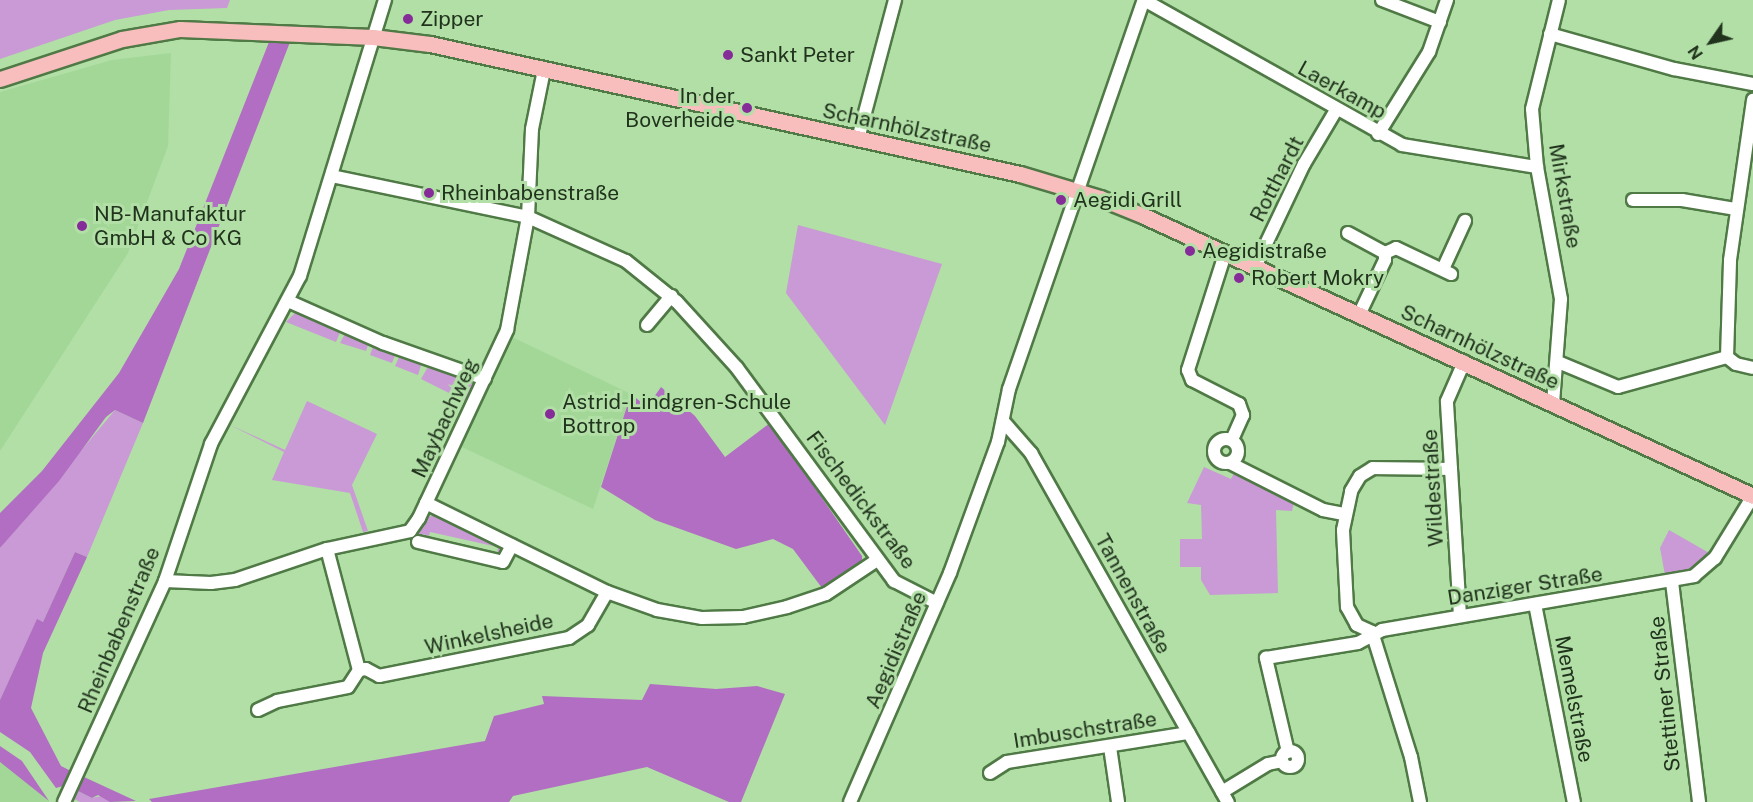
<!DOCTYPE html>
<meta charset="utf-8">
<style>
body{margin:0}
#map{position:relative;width:1753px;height:802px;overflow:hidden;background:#b1dfa6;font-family:"Public Sans",sans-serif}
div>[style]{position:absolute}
.built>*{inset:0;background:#a3d798}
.green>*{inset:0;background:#c99ad5}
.forest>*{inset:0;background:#b16ec2}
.roads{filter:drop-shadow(2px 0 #4f7945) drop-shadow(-2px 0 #4f7945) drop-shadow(0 2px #4f7945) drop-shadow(0 -2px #4f7945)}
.minor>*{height:12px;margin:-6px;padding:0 6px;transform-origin:6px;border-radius:6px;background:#fff}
.minor>.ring{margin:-6px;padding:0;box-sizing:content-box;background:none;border:12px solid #fff;border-radius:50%}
.major>*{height:15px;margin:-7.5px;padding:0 7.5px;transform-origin:7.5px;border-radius:7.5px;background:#f8bebe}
.dots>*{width:16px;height:16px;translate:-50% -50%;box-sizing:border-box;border:3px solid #b1dfa6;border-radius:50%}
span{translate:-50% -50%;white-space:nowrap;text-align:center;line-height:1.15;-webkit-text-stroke:6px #b1dfa6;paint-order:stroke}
.poi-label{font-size:21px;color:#21331d}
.left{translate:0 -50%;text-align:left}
.right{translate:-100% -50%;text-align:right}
.street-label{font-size:21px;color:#21331d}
.north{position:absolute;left:1681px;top:12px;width:60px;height:60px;-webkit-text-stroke:4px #b1dfa6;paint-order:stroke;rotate:236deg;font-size:16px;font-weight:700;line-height:24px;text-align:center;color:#21331d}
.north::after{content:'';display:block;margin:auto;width:21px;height:27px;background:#21331d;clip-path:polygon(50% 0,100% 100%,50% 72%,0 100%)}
</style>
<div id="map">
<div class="built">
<div style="clip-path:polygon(171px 53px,168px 146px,128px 253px,0 451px,0 92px,112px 60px)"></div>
<div style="clip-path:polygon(512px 337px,631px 394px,593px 509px,460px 446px)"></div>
<div style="clip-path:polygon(0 762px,10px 766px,50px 802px,0 802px)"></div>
</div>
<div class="green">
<div style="clip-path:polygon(0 0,230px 0,227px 8px,169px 10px,115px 20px,0 59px)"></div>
<div style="clip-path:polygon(798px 225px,942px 264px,885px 425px,786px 293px)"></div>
<div style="clip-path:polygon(297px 311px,341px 330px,336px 342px,286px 322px)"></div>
<div style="clip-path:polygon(346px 332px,369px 342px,366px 351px,340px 343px)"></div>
<div style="clip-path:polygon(374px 344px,396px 353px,392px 363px,370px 355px)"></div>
<div style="clip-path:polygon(400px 355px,422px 362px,418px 375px,395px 366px)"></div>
<div style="clip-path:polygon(429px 365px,472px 380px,475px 386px,467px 402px,421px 379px)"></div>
<div style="clip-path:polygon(307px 401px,377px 434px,352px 485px,368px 531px,363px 532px,350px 493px,272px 480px,284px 452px,228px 424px,285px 450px)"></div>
<div style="clip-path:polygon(115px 410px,143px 423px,87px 557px,75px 552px,43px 622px,37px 620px,0 700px,0 548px)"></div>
<div style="clip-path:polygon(1204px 467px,1231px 479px,1235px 471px,1295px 499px,1292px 511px,1276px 510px,1278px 593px,1210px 595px,1201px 580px,1201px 567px,1180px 567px,1180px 539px,1202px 539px,1201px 505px,1187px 503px)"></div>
<div style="clip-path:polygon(435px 515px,504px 549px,503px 556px,497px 555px,498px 547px,430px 532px,429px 536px,423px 534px,422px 540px,417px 537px,428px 517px)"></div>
<div style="clip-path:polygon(1669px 530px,1711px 554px,1690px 570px,1665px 575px,1660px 548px)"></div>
<div style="clip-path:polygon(78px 791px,92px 798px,102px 796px,110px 802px,80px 802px,74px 799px)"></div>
</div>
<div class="forest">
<div style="clip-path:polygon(269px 42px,290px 42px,143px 423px,115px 410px,106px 417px,59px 481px,0 548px,0 513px,42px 471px,119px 373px,179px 269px)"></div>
<div style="clip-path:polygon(661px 387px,695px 416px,725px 457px,770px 423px,862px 556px,862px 561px,822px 588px,793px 549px,773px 539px,736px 549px,655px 520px,601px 487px,631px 394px,647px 407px)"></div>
<div style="clip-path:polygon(75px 552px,87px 557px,43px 653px,31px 708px,61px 766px,71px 771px,63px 786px,56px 788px,30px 752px,0 732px,0 700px,37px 619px,43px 622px)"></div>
<div style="clip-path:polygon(650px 684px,716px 689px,757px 686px,785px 694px,741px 802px,729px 802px,647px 767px,513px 796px,509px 802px,152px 802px,149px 799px,485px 741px,494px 716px,544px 704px,542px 696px,642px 700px)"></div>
<div style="clip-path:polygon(0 746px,22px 761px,49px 801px,0 762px)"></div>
<div style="clip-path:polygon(84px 777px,136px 801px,110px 802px,98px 795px,92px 798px,78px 791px)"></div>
</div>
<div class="roads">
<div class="minor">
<div style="left:1382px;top:0;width:62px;rotate:20.8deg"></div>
<div style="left:1550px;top:34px;width:129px;rotate:15.8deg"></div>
<div style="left:1674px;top:69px;width:80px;rotate:10.8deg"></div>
<div style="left:1378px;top:134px;width:97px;rotate:-58.1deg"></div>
<div style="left:1429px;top:52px;width:55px;rotate:-70.9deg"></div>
<div style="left:858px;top:139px;width:144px;rotate:-75.1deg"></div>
<div style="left:332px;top:176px;width:200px;rotate:11.8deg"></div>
<div style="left:528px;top:217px;width:107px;rotate:24.2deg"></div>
<div style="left:626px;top:261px;width:65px;rotate:38.8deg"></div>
<div style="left:677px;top:302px;width:89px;rotate:47.7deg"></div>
<div style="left:737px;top:368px;width:265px;rotate:53.6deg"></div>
<div style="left:894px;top:581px;width:48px;rotate:27.1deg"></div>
<div style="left:1633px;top:200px;width:49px"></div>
<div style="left:1682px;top:200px;width:55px;rotate:9.5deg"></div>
<div style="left:1348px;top:233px;width:42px;rotate:28.4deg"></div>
<div style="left:1225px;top:254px;width:122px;rotate:107.7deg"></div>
<div style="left:1188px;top:370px;width:11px;rotate:68deg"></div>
<div style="left:1192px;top:380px;width:53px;rotate:27.1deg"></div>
<div style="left:1239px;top:404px;width:12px;rotate:70deg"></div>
<div style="left:1243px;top:415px;width:27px;rotate:114deg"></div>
<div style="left:1255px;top:267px;width:114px;rotate:-64.6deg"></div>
<div style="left:1304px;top:164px;width:63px;rotate:-59.3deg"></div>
<div style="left:1443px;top:269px;width:53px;rotate:-65.4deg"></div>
<div style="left:288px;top:301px;width:104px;rotate:23.9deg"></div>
<div style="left:383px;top:343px;width:108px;rotate:19.4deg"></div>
<div style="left:1359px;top:315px;width:61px;rotate:-64.7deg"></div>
<div style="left:1385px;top:260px;width:7px;rotate:-90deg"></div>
<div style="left:1385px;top:253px;width:12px;rotate:-24deg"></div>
<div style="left:1396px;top:248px;width:61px;rotate:25.3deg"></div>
<div style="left:647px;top:325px;width:38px;rotate:-50deg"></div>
<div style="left:1727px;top:357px;width:97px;rotate:-88.2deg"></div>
<div style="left:1730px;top:260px;width:162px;rotate:-81.8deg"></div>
<div style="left:1727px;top:357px;width:11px;rotate:38deg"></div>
<div style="left:1736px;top:364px;width:17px;rotate:13deg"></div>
<div style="left:1558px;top:362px;width:65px;rotate:22.6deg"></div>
<div style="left:1618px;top:387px;width:113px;rotate:-15.4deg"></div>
<div style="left:1553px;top:403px;width:104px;rotate:-85.6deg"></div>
<div style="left:1561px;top:299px;width:134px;rotate:-100.3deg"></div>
<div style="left:1537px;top:167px;width:58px;rotate:-94.9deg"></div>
<div style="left:1532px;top:109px;width:112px;rotate:-76.1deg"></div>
<div style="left:1003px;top:421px;width:43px;rotate:48.8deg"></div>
<div style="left:1031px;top:453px;width:401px;rotate:60.6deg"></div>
<div class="ring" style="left:1214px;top:439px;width:12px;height:12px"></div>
<div style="left:1230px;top:463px;width:104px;rotate:26.8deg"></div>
<div style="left:1323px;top:510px;width:21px;rotate:11deg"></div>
<div style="left:426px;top:503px;width:202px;rotate:26.2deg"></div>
<div style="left:607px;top:592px;width:53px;rotate:19.8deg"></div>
<div style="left:657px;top:610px;width:46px;rotate:10.1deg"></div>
<div style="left:702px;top:618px;width:41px;rotate:-1.4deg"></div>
<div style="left:743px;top:617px;width:45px;rotate:-12.8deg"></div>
<div style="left:787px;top:607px;width:41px;rotate:-18.4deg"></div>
<div style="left:826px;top:594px;width:61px;rotate:-33.7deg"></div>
<div style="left:418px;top:542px;width:87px;rotate:13.2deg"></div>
<div style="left:503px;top:562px;width:19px;rotate:-62deg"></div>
<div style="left:327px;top:549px;width:125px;rotate:75.2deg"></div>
<div style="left:165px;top:581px;width:46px;rotate:2.5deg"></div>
<div style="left:211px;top:583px;width:24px;rotate:-7deg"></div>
<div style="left:235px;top:580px;width:97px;rotate:-18.6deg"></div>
<div style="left:327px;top:549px;width:85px;rotate:-12.2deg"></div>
<div style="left:410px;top:531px;width:16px;rotate:-55deg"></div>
<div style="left:419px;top:518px;width:208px;rotate:-64.9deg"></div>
<div style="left:507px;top:330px;width:115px;rotate:-79.5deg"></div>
<div style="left:528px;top:217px;width:88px;rotate:-87.4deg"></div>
<div style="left:532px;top:129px;width:60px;rotate:-78.5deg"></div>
<div style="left:1672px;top:582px;width:222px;rotate:83deg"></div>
<div style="left:1535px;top:604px;width:202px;rotate:78.9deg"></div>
<div style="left:1460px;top:616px;width:215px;rotate:-93.5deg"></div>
<div style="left:1447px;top:401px;width:43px;rotate:-66.4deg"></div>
<div style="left:1372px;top:632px;width:17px;rotate:-155deg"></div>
<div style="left:1357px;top:625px;width:21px;rotate:-119deg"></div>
<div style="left:1347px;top:607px;width:77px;rotate:-93deg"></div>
<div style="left:1343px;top:530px;width:40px;rotate:-78deg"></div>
<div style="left:1351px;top:491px;width:17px;rotate:-59deg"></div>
<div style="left:1360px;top:476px;width:15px;rotate:-32deg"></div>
<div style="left:1373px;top:468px;width:78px;rotate:0.7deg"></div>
<div style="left:1372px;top:632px;width:131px;rotate:72.7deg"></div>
<div style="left:1411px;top:757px;width:46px;rotate:78.7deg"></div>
<div style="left:258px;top:710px;width:21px;rotate:-25deg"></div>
<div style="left:277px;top:701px;width:72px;rotate:-11.2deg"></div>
<div style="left:348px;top:687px;width:20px;rotate:-57deg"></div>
<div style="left:359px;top:670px;width:7px;rotate:-8deg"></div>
<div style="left:366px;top:669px;width:15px;rotate:28deg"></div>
<div style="left:379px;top:676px;width:194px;rotate:-11.3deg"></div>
<div style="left:569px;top:638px;width:23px;rotate:-34deg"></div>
<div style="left:588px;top:625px;width:38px;rotate:-60deg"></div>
<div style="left:1110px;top:747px;width:56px;rotate:81.7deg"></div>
<div class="ring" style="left:1282px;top:751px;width:4px;height:4px"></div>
<div style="left:1288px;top:752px;width:97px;rotate:-103.2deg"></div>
<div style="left:1266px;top:658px;width:93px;rotate:-9.3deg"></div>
<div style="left:1358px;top:643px;width:27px;rotate:-28deg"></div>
<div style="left:1382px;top:630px;width:317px;rotate:-9.8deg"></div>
<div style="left:1694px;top:576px;width:28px;rotate:-41deg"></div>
<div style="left:1715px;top:558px;width:73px;rotate:-58.5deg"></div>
<div style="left:990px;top:773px;width:20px;rotate:-33deg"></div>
<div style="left:1007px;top:762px;width:184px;rotate:-9.1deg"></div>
<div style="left:1222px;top:792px;width:54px;rotate:-31.3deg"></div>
<div style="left:1268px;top:764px;width:14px;rotate:-12deg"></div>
<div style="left:64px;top:802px;width:243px;rotate:-65.4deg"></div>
<div style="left:165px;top:581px;width:145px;rotate:-71.4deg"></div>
<div style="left:211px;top:444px;width:190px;rotate:-62.1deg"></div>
<div style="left:300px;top:276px;width:289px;rotate:-72.9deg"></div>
<div style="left:850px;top:802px;width:250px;rotate:-66.4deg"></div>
<div style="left:950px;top:573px;width:140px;rotate:-69.9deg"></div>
<div style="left:998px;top:442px;width:54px;rotate:-78.3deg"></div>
<div style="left:1009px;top:389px;width:412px;rotate:-70.9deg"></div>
<div style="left:1144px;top:0;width:296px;rotate:29.3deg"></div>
<div style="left:1402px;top:145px;width:137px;rotate:9.3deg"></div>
</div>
<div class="major">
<div style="left:0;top:79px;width:128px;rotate:-18.2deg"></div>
<div style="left:122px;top:39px;width:59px;rotate:-9.8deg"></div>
<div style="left:180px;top:29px;width:193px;rotate:2.4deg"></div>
<div style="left:373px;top:37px;width:57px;rotate:7deg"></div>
<div style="left:430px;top:44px;width:604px;rotate:12.43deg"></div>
<div style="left:1020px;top:174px;width:84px;rotate:16.7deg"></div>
<div style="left:1100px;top:198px;width:48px;rotate:22.2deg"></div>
<div style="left:1144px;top:216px;width:670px;rotate:24.69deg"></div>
</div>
</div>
<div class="dots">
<div style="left:408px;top:19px;background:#852c99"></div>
<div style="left:728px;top:55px;background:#852c99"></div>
<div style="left:747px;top:108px;background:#852c99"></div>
<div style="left:429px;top:193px;background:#852c99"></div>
<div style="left:1061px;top:200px;background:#852c99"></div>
<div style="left:82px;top:226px;background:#852c99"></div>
<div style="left:1190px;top:251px;background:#852c99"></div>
<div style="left:1239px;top:278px;background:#852c99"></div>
<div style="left:550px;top:414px;background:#852c99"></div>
</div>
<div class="poi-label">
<span class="left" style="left:420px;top:19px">Zipper</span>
<span class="left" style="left:740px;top:55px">Sankt Peter</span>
<span class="right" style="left:735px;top:108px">In der<br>Boverheide</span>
<span class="left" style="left:441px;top:193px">Rheinbabenstraße</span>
<span class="left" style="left:1073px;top:200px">Aegidi Grill</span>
<span class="left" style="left:94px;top:226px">NB-Manufaktur<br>GmbH &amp; Co KG</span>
<span class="left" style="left:1202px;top:251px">Aegidistraße</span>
<span class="left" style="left:1251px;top:278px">Robert Mokry</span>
<span class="left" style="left:562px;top:414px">Astrid-Lindgren-Schule<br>Bottrop</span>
</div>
<div class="street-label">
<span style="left:1342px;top:90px;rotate:29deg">Laerkamp</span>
<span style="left:907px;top:128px;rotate:12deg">Scharnhölzstraße</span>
<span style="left:1277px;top:179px;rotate:-63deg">Rotthardt</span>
<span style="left:1565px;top:196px;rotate:80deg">Mirkstraße</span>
<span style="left:1480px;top:347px;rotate:25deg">Scharnhölzstraße</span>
<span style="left:445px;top:418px;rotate:-65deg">Maybachweg</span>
<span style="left:1433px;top:488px;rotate:-93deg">Wildestraße</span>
<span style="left:861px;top:500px;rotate:53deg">Fischedickstraße</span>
<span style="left:1525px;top:586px;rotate:-9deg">Danziger Straße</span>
<span style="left:1133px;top:594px;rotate:61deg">Tannenstraße</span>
<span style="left:119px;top:630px;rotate:-67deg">Rheinbabenstraße</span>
<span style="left:489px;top:634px;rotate:-12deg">Winkelsheide</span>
<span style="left:896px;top:650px;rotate:-67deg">Aegidistraße</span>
<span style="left:1665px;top:694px;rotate:-96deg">Stettiner Straße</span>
<span style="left:1574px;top:699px;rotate:79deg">Memelstraße</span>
<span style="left:1085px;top:730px;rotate:-9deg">Imbuschstraße</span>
</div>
<div class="north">N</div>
</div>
